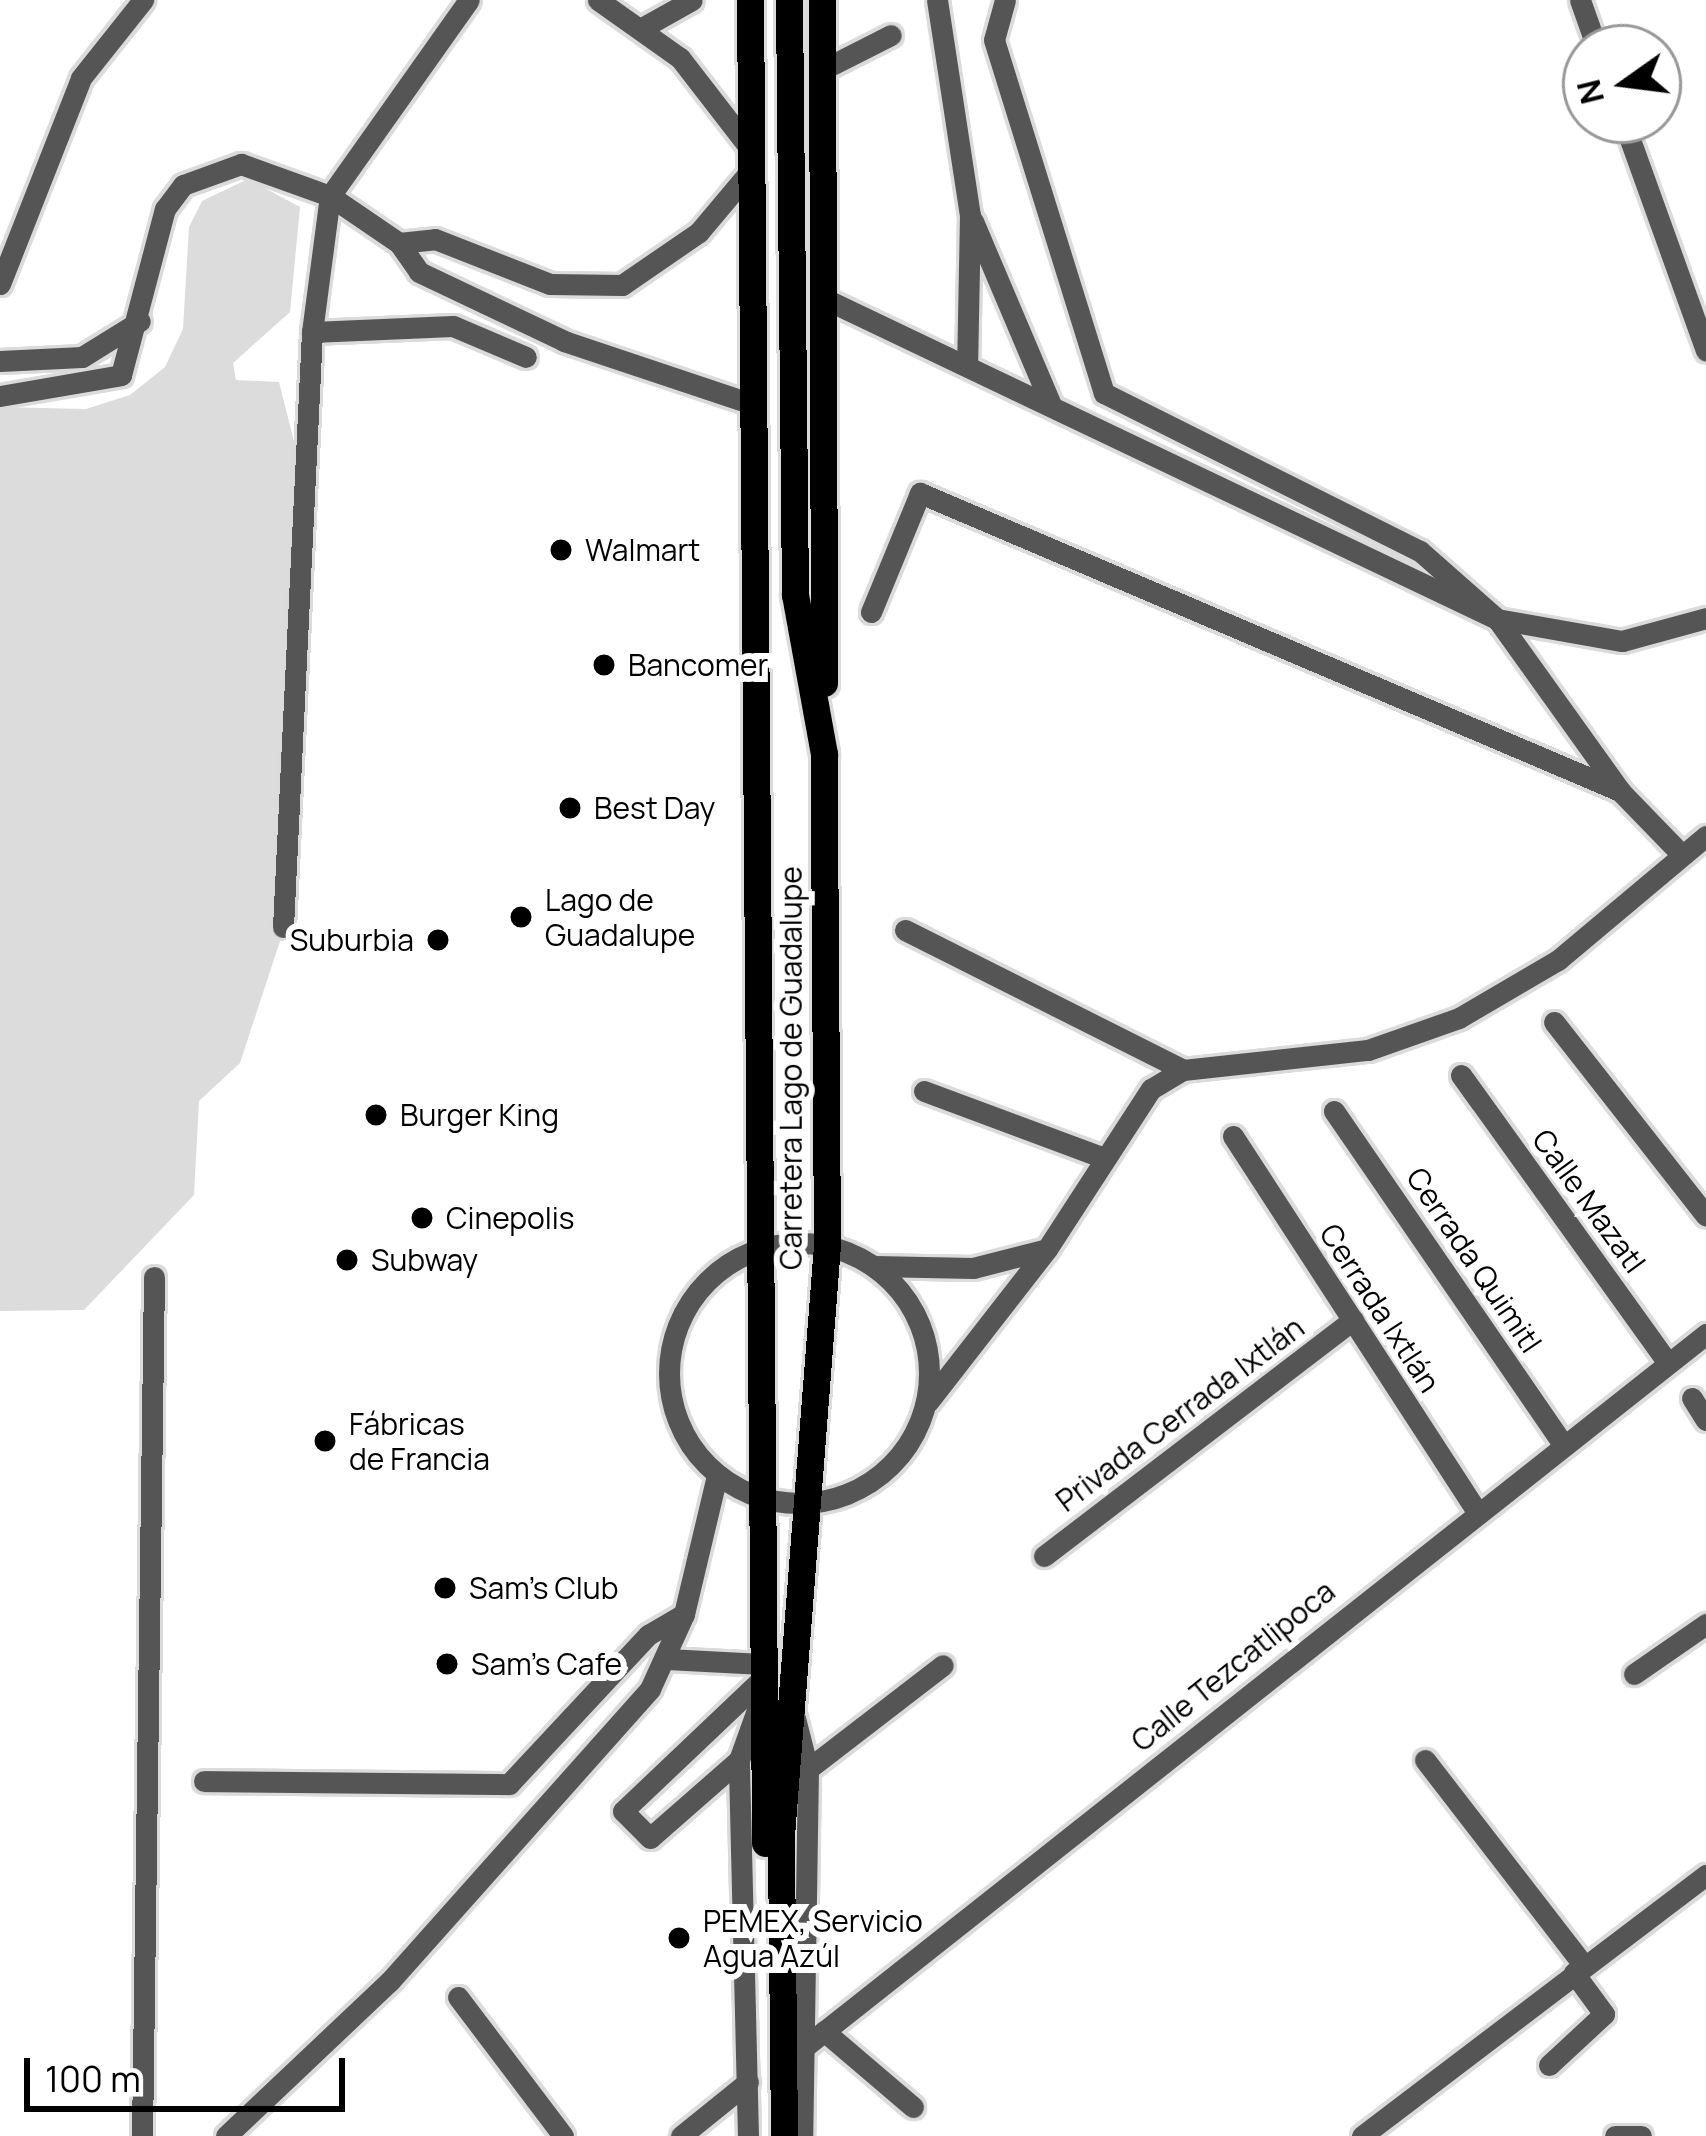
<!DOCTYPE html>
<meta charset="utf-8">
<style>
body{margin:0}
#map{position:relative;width:1706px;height:2136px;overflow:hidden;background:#fff;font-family:Manrope,sans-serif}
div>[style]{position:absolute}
.green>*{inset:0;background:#dcdcdc}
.roads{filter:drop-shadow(3px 0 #dbdbdb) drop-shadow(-3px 0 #dbdbdb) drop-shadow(0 3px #dbdbdb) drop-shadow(0 -3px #dbdbdb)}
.minor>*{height:21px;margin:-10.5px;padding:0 10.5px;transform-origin:10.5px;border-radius:10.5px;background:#555}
.minor>.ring{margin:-10.5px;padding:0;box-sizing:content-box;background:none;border:21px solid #555;border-radius:50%}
.major>*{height:27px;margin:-13.5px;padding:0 13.5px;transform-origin:13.5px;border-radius:13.5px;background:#000}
.dots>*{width:33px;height:33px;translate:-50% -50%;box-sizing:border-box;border:6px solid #fff;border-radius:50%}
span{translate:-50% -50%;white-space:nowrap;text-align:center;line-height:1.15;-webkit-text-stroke:12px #fff;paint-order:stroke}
.poi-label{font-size:30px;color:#000}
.left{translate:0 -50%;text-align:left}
.right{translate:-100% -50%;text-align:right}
.street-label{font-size:30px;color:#000}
.north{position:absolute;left:1562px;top:24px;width:120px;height:120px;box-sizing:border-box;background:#fff;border:3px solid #999;border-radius:50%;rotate:256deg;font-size:33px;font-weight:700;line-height:48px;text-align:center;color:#000}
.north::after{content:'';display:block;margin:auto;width:42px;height:54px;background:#000;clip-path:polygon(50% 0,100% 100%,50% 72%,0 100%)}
.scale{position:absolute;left:24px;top:2058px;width:321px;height:54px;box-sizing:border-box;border:6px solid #000;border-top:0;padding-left:15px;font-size:36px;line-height:42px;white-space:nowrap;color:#000;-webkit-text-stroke:9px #fff;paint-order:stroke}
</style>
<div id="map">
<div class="green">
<div style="clip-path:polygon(248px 179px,300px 207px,290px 312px,233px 363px,236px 380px,279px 382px,300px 465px,285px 926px,240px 1063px,199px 1101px,194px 1195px,84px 1310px,0 1311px,0 407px,86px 409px,130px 395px,165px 367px,183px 329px,189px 227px,202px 201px)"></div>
</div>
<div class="roads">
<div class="minor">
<div style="left:598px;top:0;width:100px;rotate:35.3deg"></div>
<div style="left:680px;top:58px;width:116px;rotate:52.3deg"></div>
<div style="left:937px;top:0;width:218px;rotate:81.3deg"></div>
<div style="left:970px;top:215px;width:150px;rotate:91.1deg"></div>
<div style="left:1005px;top:0;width:41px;rotate:105.4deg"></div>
<div style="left:994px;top:40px;width:370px;rotate:72.7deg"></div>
<div style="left:1104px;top:393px;width:353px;rotate:26.6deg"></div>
<div style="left:1420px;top:551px;width:103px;rotate:41.4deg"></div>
<div style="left:1497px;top:619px;width:213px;rotate:54.4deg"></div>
<div style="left:1621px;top:792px;width:86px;rotate:45.9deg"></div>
<div style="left:1580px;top:0;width:51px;rotate:70.5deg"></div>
<div style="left:642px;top:28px;width:57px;rotate:-29.2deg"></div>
<div style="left:822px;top:70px;width:77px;rotate:-26.9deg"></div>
<div style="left:1623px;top:120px;width:245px;rotate:70.2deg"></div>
<div style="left:973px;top:221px;width:200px;rotate:67deg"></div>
<div style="left:399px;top:243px;width:36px;rotate:-6deg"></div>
<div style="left:435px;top:239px;width:123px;rotate:21.4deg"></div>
<div style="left:550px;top:284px;width:72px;rotate:0.8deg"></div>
<div style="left:622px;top:285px;width:93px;rotate:-34.5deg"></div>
<div style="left:699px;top:232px;width:81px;rotate:-50deg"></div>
<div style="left:0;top:284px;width:221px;rotate:-68.5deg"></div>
<div style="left:81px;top:78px;width:100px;rotate:-51.5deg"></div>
<div style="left:823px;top:298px;width:747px;rotate:25.47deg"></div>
<div style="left:1497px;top:619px;width:127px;rotate:10deg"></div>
<div style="left:1622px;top:641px;width:87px;rotate:-15.3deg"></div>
<div style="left:312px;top:332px;width:141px;rotate:-2.4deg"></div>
<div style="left:453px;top:326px;width:79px;rotate:23deg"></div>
<div style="left:0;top:361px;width:82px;rotate:-2.8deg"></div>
<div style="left:82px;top:357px;width:68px;rotate:-31.8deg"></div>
<div style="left:0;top:396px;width:123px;rotate:-9.8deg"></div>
<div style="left:121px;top:375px;width:172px;rotate:-75.2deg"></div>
<div style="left:165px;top:209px;width:30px;rotate:-53deg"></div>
<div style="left:183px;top:185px;width:62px;rotate:-19.9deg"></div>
<div style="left:241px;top:164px;width:95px;rotate:19.8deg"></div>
<div style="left:330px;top:196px;width:83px;rotate:34.3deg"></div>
<div style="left:399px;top:243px;width:35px;rotate:55deg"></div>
<div style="left:419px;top:272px;width:161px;rotate:25.4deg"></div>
<div style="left:564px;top:341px;width:201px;rotate:18.5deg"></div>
<div style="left:871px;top:612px;width:129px;rotate:-67.6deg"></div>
<div style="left:920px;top:493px;width:761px;rotate:23.06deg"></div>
<div style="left:283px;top:927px;width:596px;rotate:-87.21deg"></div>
<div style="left:312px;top:332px;width:137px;rotate:-82.5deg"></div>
<div style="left:330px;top:196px;width:240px;rotate:-54.7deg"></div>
<div style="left:905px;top:930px;width:311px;rotate:26.7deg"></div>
<div style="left:1554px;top:1022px;width:246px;rotate:51.9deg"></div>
<div style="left:1461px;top:1075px;width:355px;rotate:54.3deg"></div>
<div style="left:924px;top:1091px;width:189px;rotate:20.4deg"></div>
<div style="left:1334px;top:1111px;width:404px;rotate:55.5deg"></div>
<div style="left:1233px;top:1136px;width:448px;rotate:57deg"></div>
<div class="ring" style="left:669px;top:1243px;width:239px;height:239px"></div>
<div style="left:874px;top:1266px;width:99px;rotate:1.2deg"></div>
<div style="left:973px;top:1268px;width:76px;rotate:-14.4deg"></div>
<div style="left:1692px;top:1398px;width:26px;rotate:58deg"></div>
<div style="left:928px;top:1402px;width:194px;rotate:-52.1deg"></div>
<div style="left:1047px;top:1249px;width:191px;rotate:-57deg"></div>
<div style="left:1151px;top:1089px;width:37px;rotate:-31deg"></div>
<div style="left:1183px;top:1070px;width:186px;rotate:-6.2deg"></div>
<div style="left:1368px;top:1050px;width:96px;rotate:-19.4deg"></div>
<div style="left:1459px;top:1018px;width:115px;rotate:-30.4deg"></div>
<div style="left:1558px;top:960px;width:193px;rotate:-40deg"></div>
<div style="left:1044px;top:1556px;width:389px;rotate:-37.4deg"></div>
<div style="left:668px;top:1659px;width:93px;rotate:3.1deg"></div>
<div style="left:1634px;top:1674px;width:88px;rotate:-34.8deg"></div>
<div style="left:795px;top:1718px;width:53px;rotate:75.7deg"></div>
<div style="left:808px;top:1769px;width:367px;rotate:90.9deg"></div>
<div style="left:739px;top:1760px;width:118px;rotate:138.8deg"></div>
<div style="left:650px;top:1838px;width:38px;rotate:-135deg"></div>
<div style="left:623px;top:1811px;width:189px;rotate:-43.5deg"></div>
<div style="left:1425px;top:1760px;width:260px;rotate:52.3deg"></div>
<div style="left:808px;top:1769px;width:170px;rotate:-37.6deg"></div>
<div style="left:204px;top:1781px;width:305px;rotate:0.6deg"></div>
<div style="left:509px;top:1784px;width:204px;rotate:-47deg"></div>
<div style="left:648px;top:1635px;width:42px;rotate:-30.3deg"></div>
<div style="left:458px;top:1997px;width:174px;rotate:52.9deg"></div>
<div style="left:824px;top:2031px;width:117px;rotate:40.5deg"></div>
<div style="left:802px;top:2049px;width:1153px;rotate:-38.34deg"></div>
<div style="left:1549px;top:2065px;width:75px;rotate:-42.8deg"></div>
<div style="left:1604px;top:2014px;width:51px;rotate:-126.2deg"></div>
<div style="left:142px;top:2136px;width:859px;rotate:-89.2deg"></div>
<div style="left:226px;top:2136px;width:226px;rotate:-43.4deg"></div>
<div style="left:390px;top:1981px;width:391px;rotate:-48.3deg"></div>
<div style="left:650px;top:1689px;width:82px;rotate:-65.6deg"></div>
<div style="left:684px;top:1614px;width:143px;rotate:-76.6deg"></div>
<div style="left:681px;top:2136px;width:86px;rotate:-38.9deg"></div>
<div style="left:748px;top:2136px;width:376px;rotate:-91.4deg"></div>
<div style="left:739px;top:1760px;width:59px;rotate:-70.3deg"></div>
<div style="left:1362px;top:2136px;width:432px;rotate:-37.2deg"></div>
<div style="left:1615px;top:2136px;width:26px"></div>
</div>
<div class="major">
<div style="left:750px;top:0;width:1843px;rotate:89.53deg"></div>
<div style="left:822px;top:0;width:683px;rotate:89.83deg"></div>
<div style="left:784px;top:2136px;width:301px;rotate:-90.6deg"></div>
<div style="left:781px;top:1835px;width:592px;rotate:-85.54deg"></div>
<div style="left:827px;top:1245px;width:491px;rotate:-90.4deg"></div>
<div style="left:824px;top:754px;width:162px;rotate:-100.3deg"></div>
<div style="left:795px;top:595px;width:595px;rotate:-90.58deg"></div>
</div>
</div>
<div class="dots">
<div style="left:561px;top:550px;background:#000"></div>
<div style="left:604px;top:665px;background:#000"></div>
<div style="left:570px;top:808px;background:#000"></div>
<div style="left:521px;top:917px;background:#000"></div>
<div style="left:438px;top:940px;background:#000"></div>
<div style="left:376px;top:1115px;background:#000"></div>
<div style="left:422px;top:1218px;background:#000"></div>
<div style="left:347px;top:1260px;background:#000"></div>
<div style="left:325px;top:1441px;background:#000"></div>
<div style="left:445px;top:1588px;background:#000"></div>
<div style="left:447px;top:1664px;background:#000"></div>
<div style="left:679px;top:1938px;background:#000"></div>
</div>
<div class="poi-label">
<span class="left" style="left:585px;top:550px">Walmart</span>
<span class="left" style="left:628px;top:665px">Bancomer</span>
<span class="left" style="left:594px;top:808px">Best Day</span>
<span class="left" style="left:545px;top:917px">Lago de<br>Guadalupe</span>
<span class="right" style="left:414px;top:940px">Suburbia</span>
<span class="left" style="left:400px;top:1115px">Burger King</span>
<span class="left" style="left:446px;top:1218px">Cinepolis</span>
<span class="left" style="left:371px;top:1260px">Subway</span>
<span class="left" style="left:349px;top:1441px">Fábricas<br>de Francia</span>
<span class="left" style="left:469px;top:1588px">Sam's Club</span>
<span class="left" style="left:471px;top:1664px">Sam's Cafe</span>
<span class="left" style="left:703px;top:1938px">PEMEX, Servicio<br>Agua Azúl</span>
</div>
<div class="street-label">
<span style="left:791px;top:1068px;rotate:-90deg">Carretera Lago de Guadalupe</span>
<span style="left:1589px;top:1201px;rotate:54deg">Calle Mazatl</span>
<span style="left:1474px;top:1260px;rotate:56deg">Cerrada Quimitl</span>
<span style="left:1380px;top:1308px;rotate:57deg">Cerrada Ixtlán</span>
<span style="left:1180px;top:1414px;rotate:-37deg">Privada Cerrada Ixtlán</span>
<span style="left:1233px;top:1666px;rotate:-39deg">Calle Tezcatlipoca</span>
</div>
<div class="north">N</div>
<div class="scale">100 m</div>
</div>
